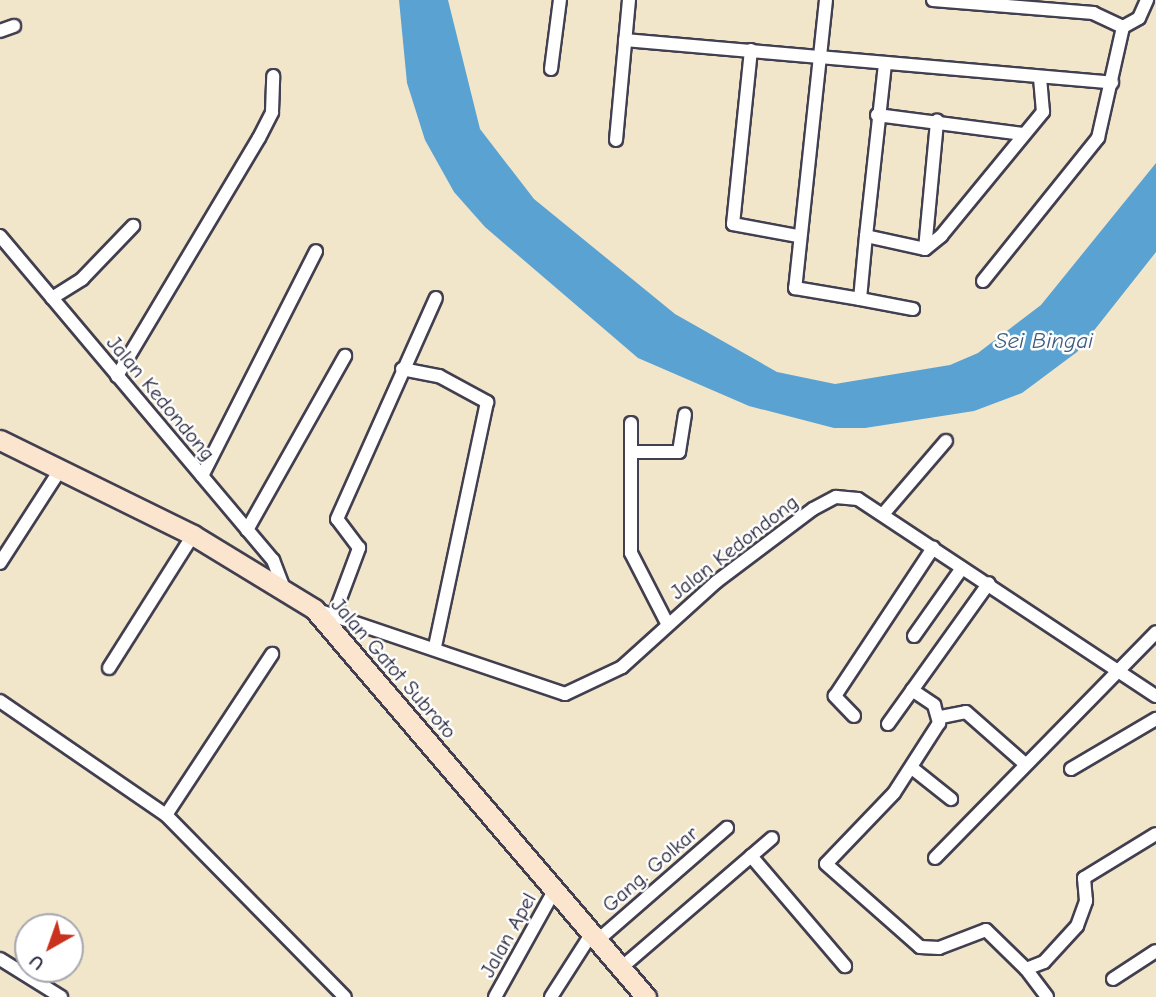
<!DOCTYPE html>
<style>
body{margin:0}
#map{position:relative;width:1156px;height:997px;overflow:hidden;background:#f1e5ca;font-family:"Comic Neue",sans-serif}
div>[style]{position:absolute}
.water>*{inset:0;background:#5aa2d1}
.roads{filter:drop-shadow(2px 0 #413f50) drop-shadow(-2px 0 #413f50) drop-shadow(0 2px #413f50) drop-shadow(0 -2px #413f50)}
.street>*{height:12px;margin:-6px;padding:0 6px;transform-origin:6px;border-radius:6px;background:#fff}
.secondary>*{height:19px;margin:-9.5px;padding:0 9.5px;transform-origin:9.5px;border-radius:9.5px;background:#fce5cf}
span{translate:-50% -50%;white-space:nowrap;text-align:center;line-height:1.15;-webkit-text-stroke:5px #fff;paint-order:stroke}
.street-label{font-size:21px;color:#22223b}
.water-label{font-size:23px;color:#3b5c7e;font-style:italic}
.north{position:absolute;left:14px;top:913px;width:70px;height:70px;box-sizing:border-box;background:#fff;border:2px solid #a7a7b1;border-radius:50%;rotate:220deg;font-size:19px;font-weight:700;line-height:28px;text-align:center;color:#22223b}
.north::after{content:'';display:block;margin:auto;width:24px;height:32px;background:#c8321e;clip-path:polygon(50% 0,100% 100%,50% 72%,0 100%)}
</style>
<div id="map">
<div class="water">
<div style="clip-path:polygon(399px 0,448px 0,480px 129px,534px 199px,675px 314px,777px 372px,835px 384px,950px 365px,978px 353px,1041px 305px,1156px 163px,1156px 252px,1077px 352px,1022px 393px,974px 411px,865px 428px,834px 428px,749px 406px,638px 358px,485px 227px,454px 192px,425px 140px,407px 83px)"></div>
</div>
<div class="roads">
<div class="street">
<div style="left:826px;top:0;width:290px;rotate:96.1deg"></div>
<div style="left:795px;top:288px;width:66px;rotate:9.6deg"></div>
<div style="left:860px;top:299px;width:63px;rotate:-84.6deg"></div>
<div style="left:866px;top:236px;width:60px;rotate:12.4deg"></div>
<div style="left:925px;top:249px;width:21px;rotate:-39deg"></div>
<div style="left:941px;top:236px;width:161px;rotate:-50.6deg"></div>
<div style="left:1043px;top:112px;width:35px;rotate:-95deg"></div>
<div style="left:933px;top:0;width:161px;rotate:4.6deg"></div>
<div style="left:1093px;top:13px;width:33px;rotate:25deg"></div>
<div style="left:0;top:31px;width:15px;rotate:-20deg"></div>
<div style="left:625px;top:40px;width:489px;rotate:5deg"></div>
<div style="left:751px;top:50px;width:175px;rotate:95.9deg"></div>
<div style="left:733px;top:224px;width:65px;rotate:10.6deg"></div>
<div style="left:551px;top:69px;width:70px;rotate:-82.6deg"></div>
<div style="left:877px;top:115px;width:147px;rotate:7.4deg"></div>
<div style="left:616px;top:140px;width:141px;rotate:-84.7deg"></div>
<div style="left:0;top:236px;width:424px;rotate:49.9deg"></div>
<div style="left:273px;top:560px;width:31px;rotate:69deg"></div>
<div style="left:866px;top:236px;width:174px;rotate:-83.7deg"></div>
<div style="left:925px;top:249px;width:129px;rotate:-84.6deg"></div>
<div style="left:983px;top:281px;width:184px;rotate:-51.2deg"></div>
<div style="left:1098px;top:138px;width:114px;rotate:-77.3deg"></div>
<div style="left:1123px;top:27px;width:18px;rotate:-29deg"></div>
<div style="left:1139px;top:18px;width:20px;rotate:-66deg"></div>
<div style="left:52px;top:298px;width:36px;rotate:-32deg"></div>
<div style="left:82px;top:279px;width:74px;rotate:-46.1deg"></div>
<div style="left:860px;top:299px;width:54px;rotate:10.7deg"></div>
<div style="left:402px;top:369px;width:38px;rotate:11deg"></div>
<div style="left:439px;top:376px;width:55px;rotate:28.4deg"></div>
<div style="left:487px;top:402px;width:250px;rotate:102deg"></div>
<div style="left:117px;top:376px;width:277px;rotate:-59.2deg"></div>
<div style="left:259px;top:138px;width:29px;rotate:-63deg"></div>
<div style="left:272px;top:112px;width:36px;rotate:-88deg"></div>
<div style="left:631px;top:423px;width:130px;rotate:90deg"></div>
<div style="left:631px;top:553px;width:79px;rotate:62.8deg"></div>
<div style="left:632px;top:452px;width:47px"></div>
<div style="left:679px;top:452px;width:38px;rotate:-81deg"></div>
<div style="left:202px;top:476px;width:252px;rotate:-63.1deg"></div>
<div style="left:884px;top:513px;width:95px;rotate:-49.3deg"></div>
<div style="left:247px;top:530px;width:200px;rotate:-60.6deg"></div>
<div style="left:0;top:563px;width:111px;rotate:-57.2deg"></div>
<div style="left:314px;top:609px;width:265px;rotate:18.7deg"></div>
<div style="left:565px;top:694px;width:63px;rotate:-25.3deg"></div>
<div style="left:622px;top:667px;width:127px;rotate:-42.1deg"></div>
<div style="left:716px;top:582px;width:121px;rotate:-37deg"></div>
<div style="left:813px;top:509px;width:26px;rotate:-28deg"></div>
<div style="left:836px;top:497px;width:22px;rotate:5deg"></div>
<div style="left:858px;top:499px;width:357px;rotate:33.5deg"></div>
<div style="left:334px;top:615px;width:72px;rotate:-69.5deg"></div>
<div style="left:359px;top:548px;width:36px;rotate:-127deg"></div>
<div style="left:337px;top:519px;width:242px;rotate:-65.9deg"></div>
<div style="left:914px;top:636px;width:83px;rotate:-54.8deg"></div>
<div style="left:109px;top:668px;width:157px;rotate:-57.7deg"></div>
<div style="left:912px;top:690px;width:27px;rotate:34deg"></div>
<div style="left:934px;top:705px;width:19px;rotate:74deg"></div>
<div style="left:939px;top:723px;width:83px;rotate:122.7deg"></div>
<div style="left:894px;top:793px;width:98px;rotate:133.8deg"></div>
<div style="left:826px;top:864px;width:125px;rotate:41.4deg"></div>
<div style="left:920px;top:947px;width:19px;rotate:3deg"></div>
<div style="left:939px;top:948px;width:50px;rotate:-21deg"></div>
<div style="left:986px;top:930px;width:56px;rotate:44.3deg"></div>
<div style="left:1026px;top:969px;width:19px;rotate:-21deg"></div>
<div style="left:1044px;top:962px;width:49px;rotate:-47.5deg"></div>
<div style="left:1077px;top:926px;width:27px;rotate:-70deg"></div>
<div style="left:1086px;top:901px;width:23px;rotate:-95deg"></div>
<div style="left:1084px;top:878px;width:84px;rotate:-31.4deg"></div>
<div style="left:0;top:701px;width:201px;rotate:34.5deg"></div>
<div style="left:166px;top:815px;width:255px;rotate:45.5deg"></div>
<div style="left:854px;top:716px;width:28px;rotate:-134deg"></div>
<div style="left:835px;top:696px;width:178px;rotate:-56.5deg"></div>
<div style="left:941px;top:717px;width:25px;rotate:-11deg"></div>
<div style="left:966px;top:712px;width:76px;rotate:41.3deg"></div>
<div style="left:888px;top:724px;width:173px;rotate:-54.4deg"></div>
<div style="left:912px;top:768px;width:50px;rotate:38.5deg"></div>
<div style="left:1071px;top:769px;width:99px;rotate:-30.5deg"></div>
<div style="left:166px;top:815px;width:193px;rotate:-56.6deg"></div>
<div style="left:751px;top:856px;width:145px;rotate:49.5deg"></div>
<div style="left:935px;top:858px;width:316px;rotate:-45.6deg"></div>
<div style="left:598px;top:940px;width:171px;rotate:-41deg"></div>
<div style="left:0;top:959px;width:72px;rotate:31.9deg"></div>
<div style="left:621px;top:968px;width:199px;rotate:-40.7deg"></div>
<div style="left:1026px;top:969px;width:35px;rotate:53deg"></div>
<div style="left:1113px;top:979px;width:51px;rotate:-33.1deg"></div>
<div style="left:495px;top:997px;width:121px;rotate:-60.9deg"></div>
<div style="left:551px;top:997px;width:76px;rotate:-57.4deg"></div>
</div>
<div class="secondary">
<div style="left:0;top:440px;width:215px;rotate:26.2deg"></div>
<div style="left:193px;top:535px;width:142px;rotate:31.4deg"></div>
<div style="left:314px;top:609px;width:511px;rotate:49.45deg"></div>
</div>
</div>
<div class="street-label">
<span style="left:161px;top:398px;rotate:50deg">Jalan Kedondong</span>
<span style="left:734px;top:547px;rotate:-38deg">Jalan Kedondong</span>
<span style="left:394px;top:668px;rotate:49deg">Jalan Gatot Subroto</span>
<span style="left:650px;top:869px;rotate:-41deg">Gang. Golkar</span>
<span style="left:508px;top:935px;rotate:-61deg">Jalan Apel</span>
</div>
<div class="water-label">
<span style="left:1044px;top:341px">Sei Bingai</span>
</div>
<div class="north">U</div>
</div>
